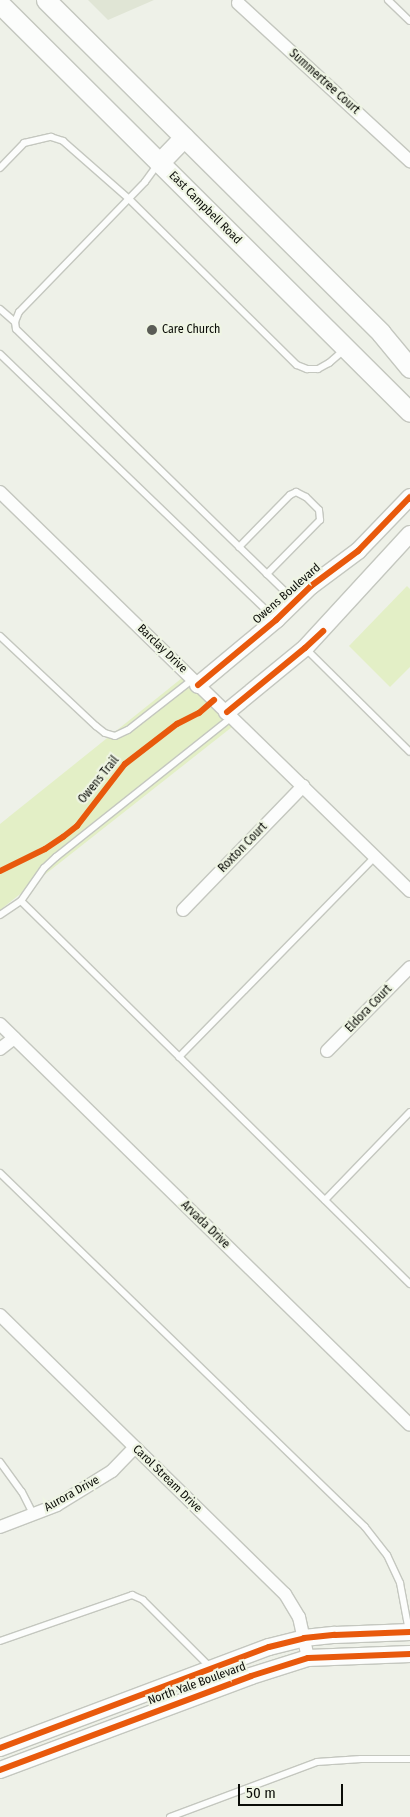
<!DOCTYPE html>
<style>
body{margin:0}
#map{position:relative;width:410px;height:1817px;overflow:hidden;background:#eef1e8;font-family:"Fira Sans Condensed",sans-serif}
div>[style]{position:absolute}
.built>*{inset:0;background:#e0e5d5}
.green>*{inset:0;background:#e3efc6}
.roads{filter:drop-shadow(1px 0 #c4c7bf) drop-shadow(-1px 0 #c4c7bf) drop-shadow(0 1px #c4c7bf) drop-shadow(0 -1px #c4c7bf)}
.service>*{height:6px;margin:-3px;padding:0 3px;transform-origin:3px;border-radius:3px;background:#fcfdfc}
.minor>*{height:12px;margin:-6px;padding:0 6px;transform-origin:6px;border-radius:6px;background:#fcfdfc}
.tertiary>*{height:16px;margin:-8px;padding:0 8px;transform-origin:8px;border-radius:8px;background:#fcfdfc}
.secondary>*{height:19px;margin:-9.5px;padding:0 9.5px;transform-origin:9.5px;border-radius:9.5px;background:#fcfdfc}
.cycleway>*{height:6px;margin:-3px;padding:0 3px;transform-origin:3px;border-radius:3px;background:#e8590c}
.dots>*{width:14px;height:14px;translate:-50% -50%;box-sizing:border-box;border:2px solid #eff5e4;border-radius:50%}
span{translate:-50% -50%;white-space:nowrap;text-align:center;line-height:1.15;-webkit-text-stroke:4.5px #eff5e4;paint-order:stroke}
.street-label{font-size:12px;color:#0a0c07}
.poi-label{font-size:12px;color:#0a0c07}
.left{translate:0 -50%;text-align:left}
.scale{position:absolute;left:238px;top:1784px;width:105px;height:22px;box-sizing:border-box;border:2px solid #0a0c07;border-top:0;padding-left:6px;font-size:15px;line-height:18px;white-space:nowrap;color:#0a0c07;-webkit-text-stroke:4px #eff5e4;paint-order:stroke}
</style>
<div id="map">
<div class="built">
<div style="clip-path:polygon(88px 0,154px 0,108px 20px)"></div>
</div>
<div class="green">
<div style="clip-path:polygon(407px 586px,410px 589px,410px 667px,390px 687px,349px 646px)"></div>
<div style="clip-path:polygon(182px 678px,232px 727px,0 910px,0 824px)"></div>
</div>
<div class="roads">
<div class="service">
<div style="left:388px;top:0;width:30px;rotate:44deg"></div>
<div style="left:158px;top:164px;width:22px;rotate:126deg"></div>
<div style="left:145px;top:182px;width:181px;rotate:134.1deg"></div>
<div style="left:19px;top:312px;width:11px;rotate:112deg"></div>
<div style="left:15px;top:322px;width:7px;rotate:82deg"></div>
<div style="left:16px;top:329px;width:388px;rotate:44.3deg"></div>
<div style="left:0;top:168px;width:35px;rotate:-46deg"></div>
<div style="left:24px;top:143px;width:28px;rotate:-13deg"></div>
<div style="left:51px;top:137px;width:13px;rotate:18deg"></div>
<div style="left:63px;top:141px;width:88px;rotate:41.3deg"></div>
<div style="left:129px;top:199px;width:236px;rotate:44.7deg"></div>
<div style="left:297px;top:365px;width:11px;rotate:22deg"></div>
<div style="left:307px;top:369px;width:11px"></div>
<div style="left:318px;top:369px;width:13px;rotate:-29deg"></div>
<div style="left:329px;top:363px;width:20px;rotate:-41deg"></div>
<div style="left:0;top:309px;width:20px;rotate:41deg"></div>
<div style="left:0;top:354px;width:383px;rotate:43.9deg"></div>
<div style="left:239px;top:547px;width:73px;rotate:-45.6deg"></div>
<div style="left:290px;top:495px;width:7px;rotate:-27deg"></div>
<div style="left:296px;top:492px;width:11px;rotate:27deg"></div>
<div style="left:306px;top:497px;width:18px;rotate:45deg"></div>
<div style="left:319px;top:510px;width:10px;rotate:84deg"></div>
<div style="left:320px;top:520px;width:76px;rotate:134.5deg"></div>
<div style="left:0;top:636px;width:132px;rotate:43.2deg"></div>
<div style="left:96px;top:726px;width:11px;rotate:38deg"></div>
<div style="left:105px;top:733px;width:10px;rotate:17deg"></div>
<div style="left:115px;top:736px;width:14px;rotate:-25deg"></div>
<div style="left:128px;top:730px;width:83px;rotate:-38.1deg"></div>
<div style="left:306px;top:649px;width:146px;rotate:44.7deg"></div>
<div style="left:232px;top:717px;width:225px;rotate:141.5deg"></div>
<div style="left:56px;top:857px;width:16px;rotate:137deg"></div>
<div style="left:44px;top:868px;width:40px;rotate:124.9deg"></div>
<div style="left:21px;top:901px;width:546px;rotate:44.55deg"></div>
<div style="left:0;top:915px;width:25px;rotate:-34deg"></div>
<div style="left:179px;top:1057px;width:280px;rotate:-45.6deg"></div>
<div style="left:0;top:1173px;width:508px;rotate:44.12deg"></div>
<div style="left:365px;top:1527px;width:36px;rotate:52deg"></div>
<div style="left:387px;top:1555px;width:31px;rotate:65deg"></div>
<div style="left:400px;top:1583px;width:49px;rotate:79.4deg"></div>
<div style="left:325px;top:1200px;width:122px;rotate:-46deg"></div>
<div style="left:0;top:1462px;width:37px;rotate:54deg"></div>
<div style="left:22px;top:1492px;width:25px;rotate:63deg"></div>
<div style="left:0;top:1641px;width:140px;rotate:-19.2deg"></div>
<div style="left:132px;top:1595px;width:12px;rotate:24deg"></div>
<div style="left:143px;top:1600px;width:96px;rotate:45deg"></div>
<div style="left:170px;top:1817px;width:157px;rotate:-20.5deg"></div>
<div style="left:317px;top:1762px;width:44px;rotate:-3.9deg"></div>
<div style="left:361px;top:1759px;width:49px"></div>
</div>
<div class="minor">
<div style="left:238px;top:3px;width:234px;rotate:42.6deg"></div>
<div style="left:0;top:492px;width:572px;rotate:44.22deg"></div>
<div style="left:183px;top:910px;width:173px;rotate:-45.9deg"></div>
<div style="left:0;top:1024px;width:573px;rotate:44.36deg"></div>
<div style="left:0;top:1049px;width:18px;rotate:-38deg"></div>
<div style="left:327px;top:1051px;width:118px;rotate:-45.3deg"></div>
<div style="left:0;top:1315px;width:399px;rotate:44.4deg"></div>
<div style="left:285px;top:1594px;width:27px;rotate:59deg"></div>
<div style="left:299px;top:1617px;width:42px;rotate:77.6deg"></div>
<div style="left:0;top:1527px;width:61px;rotate:-21.1deg"></div>
<div style="left:57px;top:1505px;width:65px;rotate:-31.7deg"></div>
<div style="left:112px;top:1471px;width:33px;rotate:-46deg"></div>
</div>
<div class="tertiary">
<div style="left:198px;top:685px;width:102px;rotate:-39.8deg"></div>
<div style="left:276px;top:620px;width:49px;rotate:-44.2deg"></div>
<div style="left:311px;top:586px;width:59px;rotate:-36.7deg"></div>
<div style="left:358px;top:551px;width:75px;rotate:-46.1deg"></div>
<div style="left:227px;top:712px;width:101px;rotate:-39.4deg"></div>
<div style="left:305px;top:648px;width:155px;rotate:-47.4deg"></div>
<div style="left:0;top:1748px;width:287px;rotate:-20.6deg"></div>
<div style="left:269px;top:1647px;width:36px;rotate:-14deg"></div>
<div style="left:304px;top:1638px;width:31px;rotate:-6deg"></div>
<div style="left:335px;top:1635px;width:75px;rotate:-2.3deg"></div>
<div style="left:0;top:1770px;width:268px;rotate:-20.5deg"></div>
<div style="left:251px;top:1676px;width:60px;rotate:-17.5deg"></div>
<div style="left:308px;top:1658px;width:102px;rotate:-2.2deg"></div>
</div>
<div class="secondary">
<div style="left:46px;top:0;width:472px;rotate:44.8deg"></div>
<div style="left:381px;top:333px;width:45px;rotate:50.4deg"></div>
<div style="left:0;top:4px;width:578px;rotate:44.86deg"></div>
<div style="left:159px;top:163px;width:36px;rotate:-46deg"></div>
</div>
</div>
<div class="cycleway">
<div style="left:198px;top:685px;width:102px;rotate:-39.8deg"></div>
<div style="left:276px;top:620px;width:49px;rotate:-44.2deg"></div>
<div style="left:311px;top:586px;width:59px;rotate:-36.7deg"></div>
<div style="left:358px;top:551px;width:75px;rotate:-46.1deg"></div>
<div style="left:227px;top:712px;width:101px;rotate:-39.4deg"></div>
<div style="left:305px;top:648px;width:25px;rotate:-43deg"></div>
<div style="left:0;top:871px;width:50px;rotate:-26.1deg"></div>
<div style="left:45px;top:849px;width:22px;rotate:-34deg"></div>
<div style="left:63px;top:837px;width:18px;rotate:-38deg"></div>
<div style="left:77px;top:826px;width:78px;rotate:-52.3deg"></div>
<div style="left:125px;top:764px;width:66px;rotate:-37.6deg"></div>
<div style="left:177px;top:724px;width:25px;rotate:-27deg"></div>
<div style="left:199px;top:713px;width:20px;rotate:-41deg"></div>
<div style="left:0;top:1748px;width:287px;rotate:-20.6deg"></div>
<div style="left:269px;top:1647px;width:36px;rotate:-14deg"></div>
<div style="left:304px;top:1638px;width:31px;rotate:-6deg"></div>
<div style="left:335px;top:1635px;width:75px;rotate:-2.3deg"></div>
<div style="left:0;top:1770px;width:268px;rotate:-20.5deg"></div>
<div style="left:251px;top:1676px;width:60px;rotate:-17.5deg"></div>
<div style="left:308px;top:1658px;width:102px;rotate:-2.2deg"></div>
</div>
<div class="dots">
<div style="left:152px;top:330px;background:#5a5c56"></div>
</div>
<div class="street-label">
<span style="left:324px;top:82px;rotate:42deg">Summertree Court</span>
<span style="left:205px;top:208px;rotate:45deg">East Campbell Road</span>
<span style="left:287px;top:594px;rotate:-41deg">Owens Boulevard</span>
<span style="left:162px;top:649px;rotate:44deg">Barclay Drive</span>
<span style="left:99px;top:780px;rotate:-51deg">Owens Trail</span>
<span style="left:243px;top:848px;rotate:-46deg">Roxton Court</span>
<span style="left:369px;top:1009px;rotate:-46deg">Eldora Court</span>
<span style="left:205px;top:1225px;rotate:44deg">Arvada Drive</span>
<span style="left:167px;top:1479px;rotate:44deg">Carol Stream Drive</span>
<span style="left:72px;top:1494px;rotate:-29deg">Aurora Drive</span>
<span style="left:197px;top:1684px;rotate:-20deg">North Yale Boulevard</span>
</div>
<div class="poi-label">
<span class="left" style="left:162px;top:330px">Care Church</span>
</div>
<div class="scale">50 m</div>
</div>
